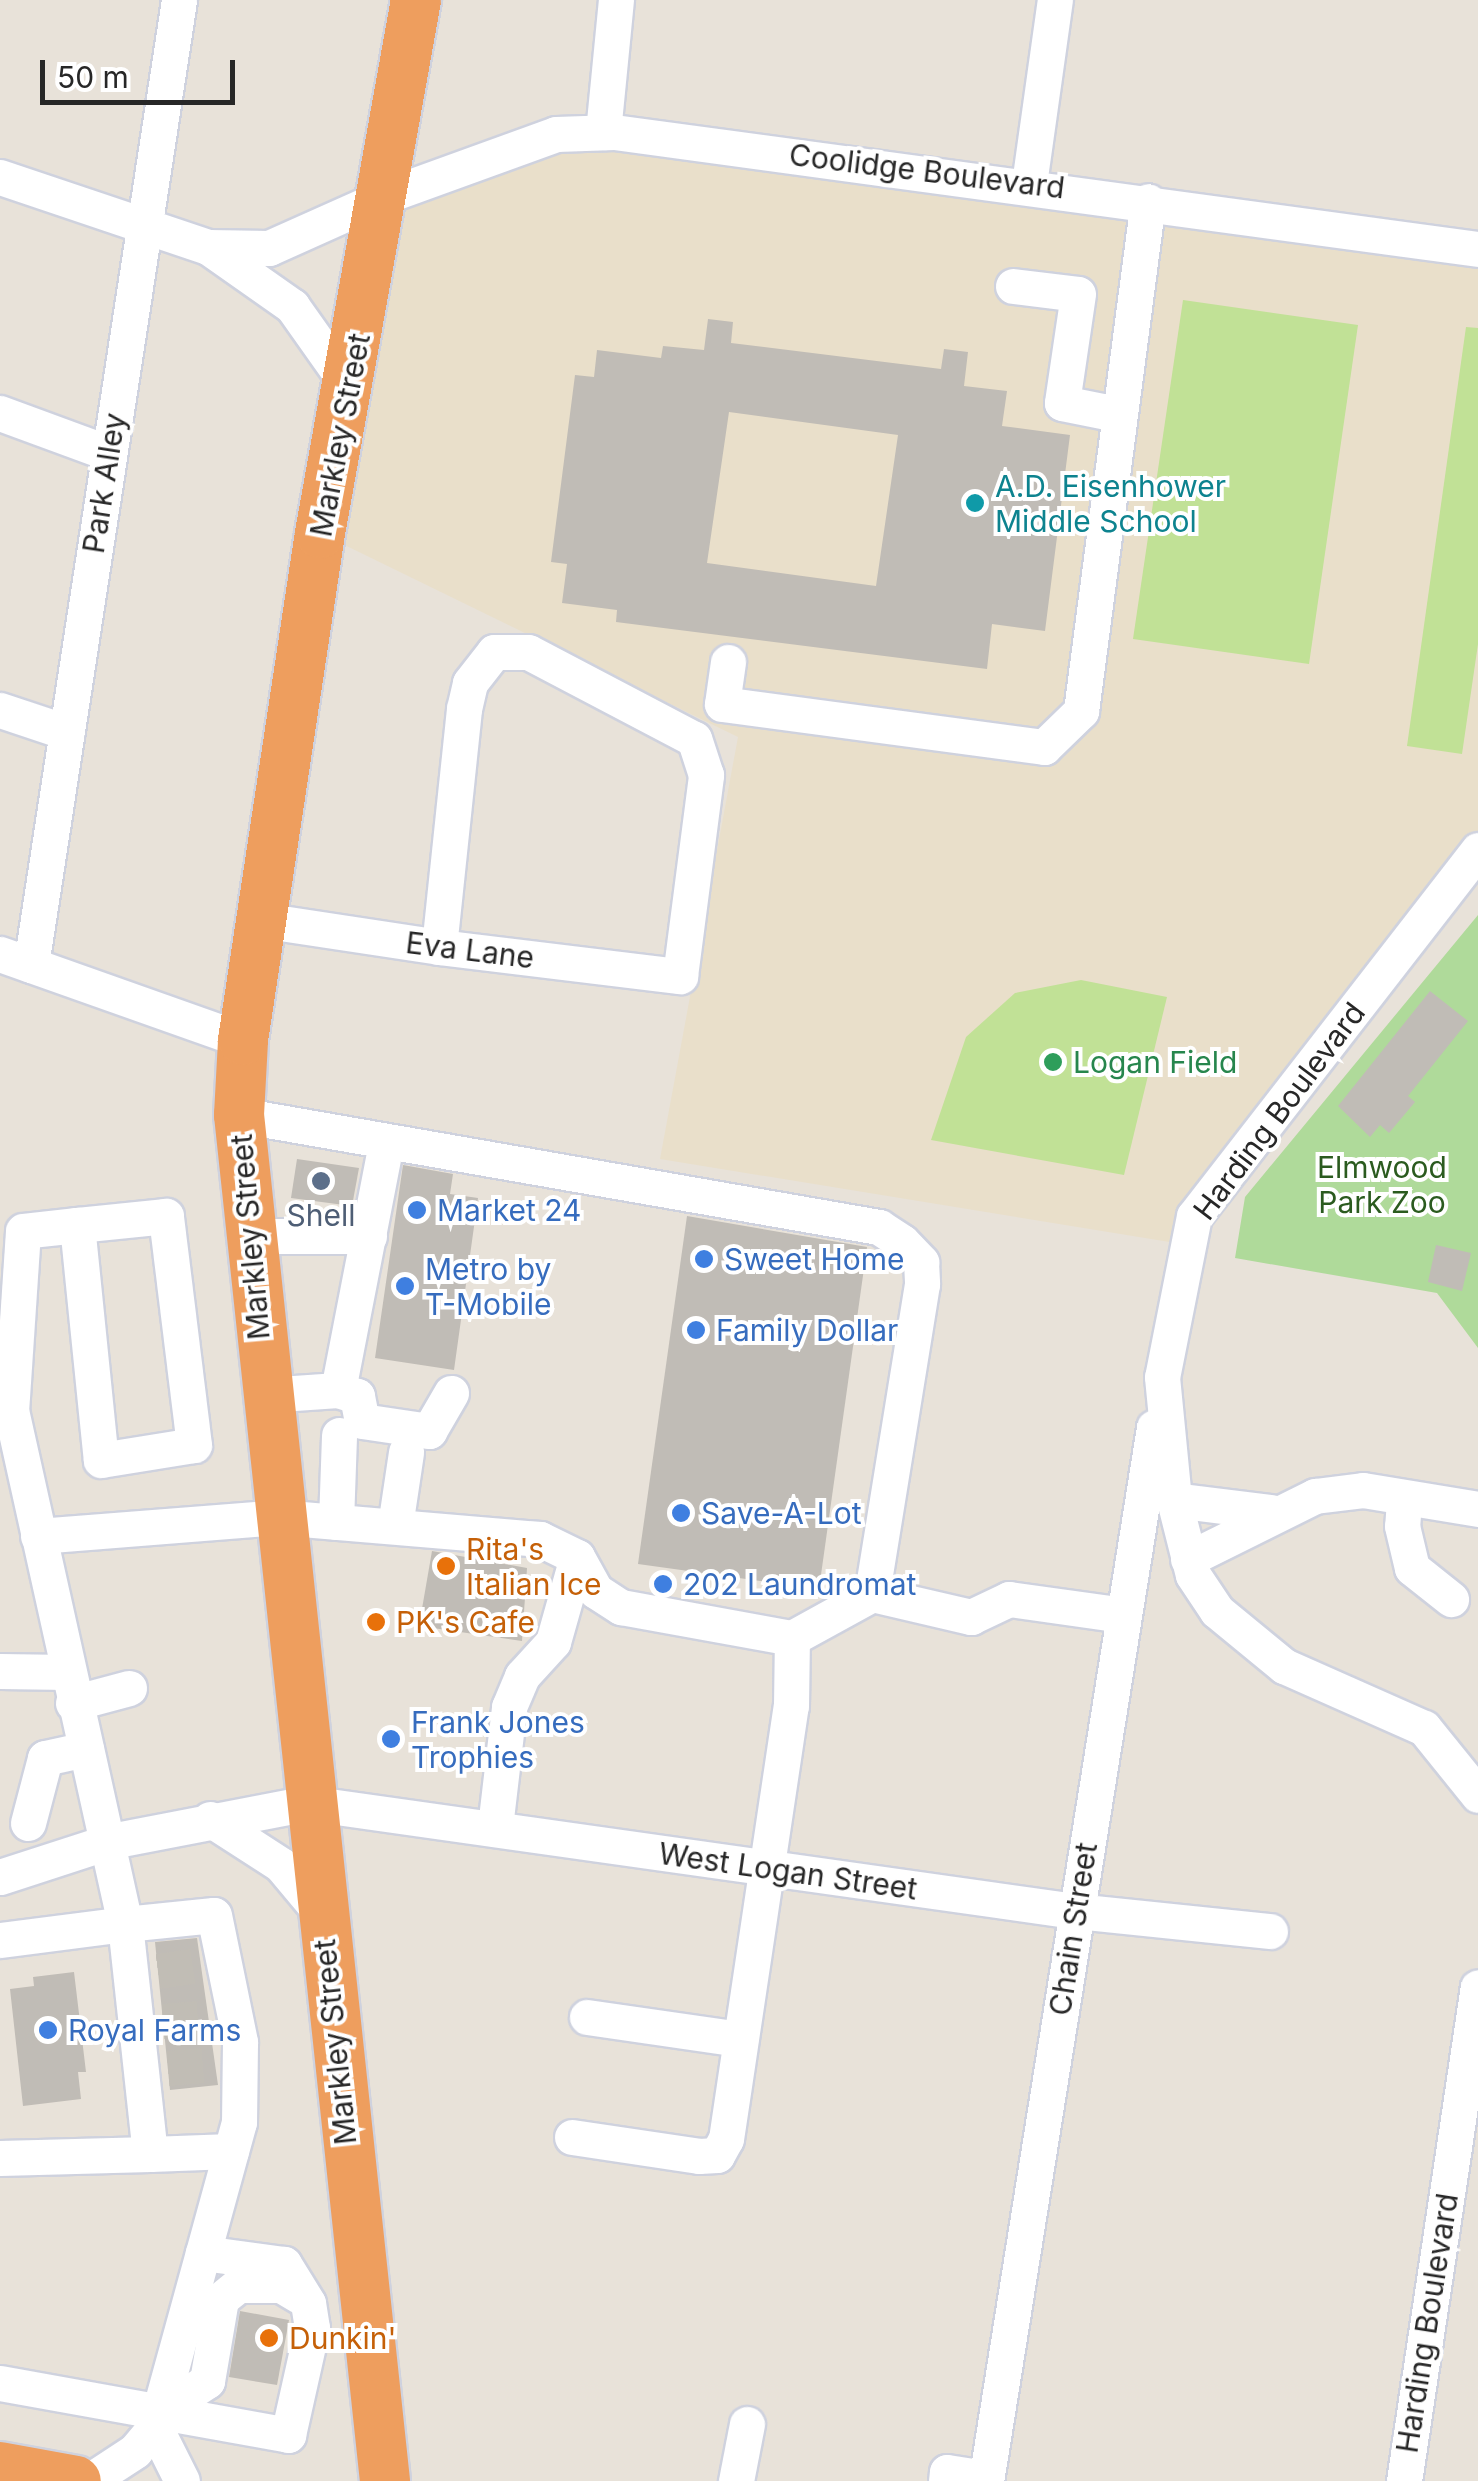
<!DOCTYPE html>
<style>
body{margin:0}
#map{position:relative;width:1478px;height:2481px;overflow:hidden;background:#e8e2d9;font-family:Inter,sans-serif}
div>[style]{position:absolute}
.education>*{inset:0;background:#e9dfca}
.green>*{inset:0;background:#afda9a}
.pitch>*{inset:0;background:#c1e196}
.building>*{inset:0;background:#c0bcb6}
.minor-tunnel>*{height:35px;margin-top:-17.5px;transform-origin:0;background:repeating-linear-gradient(90deg,#c1bdb5 0 35px,transparent 0 53px)}
.roads{filter:drop-shadow(2px 0 #cfd2de) drop-shadow(-2px 0 #cfd2de) drop-shadow(0 2px #cfd2de) drop-shadow(0 -2px #cfd2de)}
.minor>*{height:35px;margin:-17.5px;padding:0 17.5px;transform-origin:17.5px;border-radius:17.5px;background:#fff}
.highway>*{height:50px;margin:-25px;padding:0 25px;transform-origin:25px;border-radius:25px;background:#ee9e5e}
.dots>*{width:28px;height:28px;translate:-50% -50%;box-sizing:border-box;border:5px solid #fff;border-radius:50%}
span{translate:-50% -50%;white-space:nowrap;text-align:center;line-height:1.15;-webkit-text-stroke:8px #fff;paint-order:stroke}
.street-label{font-size:30px;color:#272727}
.culture-label{font-size:30px;color:#0d838f}
.left{translate:0 -50%;text-align:left}
.leisure-label{font-size:30px;color:#27864d}
.park-label{font-size:30px;color:#2b5b1f}
.shop-label{font-size:30px;color:#366cbe}
.service-label{font-size:30px;color:#4e5e75}
.food-label{font-size:30px;color:#c56008}
.scale{position:absolute;left:40px;top:60px;width:195px;height:45px;box-sizing:border-box;border:5px solid #272727;border-top:0;padding-left:12px;font-size:30px;line-height:35px;white-space:nowrap;color:#272727;-webkit-text-stroke:8px #fff;paint-order:stroke}
</style>
<div id="map">
<div class="education">
<div style="clip-path:polygon(556px 134px,1478px 249px,1478px 850px,1188px 1245px,660px 1159px,738px 737px,320px 533px,385px 196px)"></div>
</div>
<div class="green">
<div style="clip-path:polygon(1478px 915px,1478px 1348px,1437px 1293px,1235px 1258px,1245px 1197px)"></div>
</div>
<div class="pitch">
<div style="clip-path:polygon(1183px 300px,1358px 325px,1309px 664px,1133px 639px)"></div>
<div style="clip-path:polygon(1466px 327px,1478px 328px,1478px 644px,1462px 754px,1407px 746px)"></div>
<div style="clip-path:polygon(1081px 980px,1167px 997px,1124px 1175px,931px 1140px,966px 1037px,1015px 993px)"></div>
</div>
<div class="building">
<div style="clip-path:polygon(evenodd,708px 319px,733px 322px,731px 343px,941px 369px,944px 349px,968px 352px,964px 386px,1007px 391px,1002px 426px,1070px 435px,1045px 631px,992px 624px,987px 669px,616px 622px,617px 610px,562px 603px,567px 564px,551px 562px,575px 375px,594px 377px,597px 350px,661px 358px,663px 346px,704px 350px,708px 319px,729px 412px,898px 435px,876px 586px,707px 563px,729px 412px)"></div>
<div style="clip-path:polygon(1430px 991px,1468px 1021px,1408px 1096px,1415px 1102px,1389px 1133px,1380px 1125px,1370px 1137px,1338px 1106px)"></div>
<div style="clip-path:polygon(297px 1159px,359px 1168px,352px 1206px,291px 1198px)"></div>
<div style="clip-path:polygon(403px 1165px,453px 1174px,450px 1194px,478px 1198px,454px 1370px,375px 1358px)"></div>
<div style="clip-path:polygon(687px 1216px,867px 1247px,819px 1589px,638px 1564px)"></div>
<div style="clip-path:polygon(1436px 1245px,1471px 1253px,1462px 1291px,1428px 1282px)"></div>
<div style="clip-path:polygon(432px 1551px,527px 1568px,522px 1641px,419px 1626px)"></div>
<div style="clip-path:polygon(197px 1938px,218px 2085px,170px 2090px,155px 1942px)"></div>
<div style="clip-path:polygon(74px 1972px,86px 2072px,78px 2072px,81px 2099px,23px 2106px,10px 1989px,34px 1986px,33px 1977px)"></div>
<div style="clip-path:polygon(240px 2311px,289px 2320px,277px 2385px,229px 2377px)"></div>
</div>
<div class="minor-tunnel">
<div style="left:158px;top:1971px;width:49px;rotate:-8.3deg"></div>
<div style="left:163px;top:2021px;width:48px;rotate:-4.8deg"></div>
<div style="left:168px;top:2068px;width:48px;rotate:-4.8deg"></div>
</div>
<div class="roads">
<div class="minor">
<div style="left:603px;top:132px;width:133px;rotate:-84.4deg"></div>
<div style="left:0;top:177px;width:219px;rotate:18.6deg"></div>
<div style="left:208px;top:247px;width:61px;rotate:0.9deg"></div>
<div style="left:269px;top:248px;width:127px;rotate:-24.1deg"></div>
<div style="left:385px;top:196px;width:182px;rotate:-19.9deg"></div>
<div style="left:556px;top:134px;width:58px;rotate:-2deg"></div>
<div style="left:614px;top:132px;width:872px;rotate:7.71deg"></div>
<div style="left:1029px;top:184px;width:186px;rotate:-82deg"></div>
<div style="left:208px;top:247px;width:103px;rotate:35.1deg"></div>
<div style="left:292px;top:306px;width:100px;rotate:54.7deg"></div>
<div style="left:1013px;top:286px;width:65px;rotate:7deg"></div>
<div style="left:1078px;top:294px;width:110px;rotate:98.4deg"></div>
<div style="left:1062px;top:403px;width:56px;rotate:11.3deg"></div>
<div style="left:0;top:413px;width:116px;rotate:20.2deg"></div>
<div style="left:728px;top:662px;width:42px;rotate:98.1deg"></div>
<div style="left:722px;top:704px;width:325px;rotate:7.6deg"></div>
<div style="left:1044px;top:747px;width:52px;rotate:-44.2deg"></div>
<div style="left:1081px;top:711px;width:514px;rotate:-82.52deg"></div>
<div style="left:0;top:710px;width:70px;rotate:18.4deg"></div>
<div style="left:1478px;top:850px;width:463px;rotate:127.8deg"></div>
<div style="left:1194px;top:1216px;width:164px;rotate:101.2deg"></div>
<div style="left:1162px;top:1377px;width:124px;rotate:84.4deg"></div>
<div style="left:1174px;top:1500px;width:77px;rotate:75.8deg"></div>
<div style="left:1193px;top:1575px;width:43px;rotate:56.3deg"></div>
<div style="left:1217px;top:1611px;width:87px;rotate:39.4deg"></div>
<div style="left:1284px;top:1666px;width:153px;rotate:23.9deg"></div>
<div style="left:1424px;top:1728px;width:86px;rotate:51.1deg"></div>
<div style="left:261px;top:920px;width:180px;rotate:8.6deg"></div>
<div style="left:439px;top:947px;width:243px;rotate:6.9deg"></div>
<div style="left:680px;top:976px;width:203px;rotate:-82.6deg"></div>
<div style="left:706px;top:775px;width:38px;rotate:-108deg"></div>
<div style="left:694px;top:739px;width:187px;rotate:-152.3deg"></div>
<div style="left:528px;top:652px;width:34px;rotate:180deg"></div>
<div style="left:494px;top:652px;width:39px;rotate:128deg"></div>
<div style="left:470px;top:683px;width:27px;rotate:103deg"></div>
<div style="left:464px;top:709px;width:239px;rotate:96deg"></div>
<div style="left:0;top:954px;width:258px;rotate:19.5deg"></div>
<div style="left:31px;top:965px;width:976px;rotate:-81.28deg"></div>
<div style="left:239px;top:1115px;width:650px;rotate:9.93deg"></div>
<div style="left:879px;top:1227px;width:27px;rotate:33deg"></div>
<div style="left:902px;top:1242px;width:28px;rotate:46deg"></div>
<div style="left:921px;top:1262px;width:22px;rotate:87deg"></div>
<div style="left:922px;top:1284px;width:314px;rotate:99.2deg"></div>
<div style="left:77px;top:1225px;width:236px;rotate:84.2deg"></div>
<div style="left:101px;top:1460px;width:94px;rotate:-9.2deg"></div>
<div style="left:194px;top:1445px;width:231px;rotate:-97deg"></div>
<div style="left:166px;top:1216px;width:89px;rotate:174.2deg"></div>
<div style="left:77px;top:1225px;width:54px;rotate:173.7deg"></div>
<div style="left:23px;top:1231px;width:179px;rotate:93.8deg"></div>
<div style="left:11px;top:1410px;width:526px;rotate:77.49deg"></div>
<div style="left:125px;top:1924px;width:89px;rotate:-5.8deg"></div>
<div style="left:214px;top:1915px;width:130px;rotate:78.4deg"></div>
<div style="left:240px;top:2042px;width:80px;rotate:90.7deg"></div>
<div style="left:239px;top:2122px;width:316px;rotate:105.4deg"></div>
<div style="left:155px;top:2427px;width:31px;rotate:130deg"></div>
<div style="left:135px;top:2451px;width:55px;rotate:146.9deg"></div>
<div style="left:248px;top:1236px;width:121px"></div>
<div style="left:338px;top:1390px;width:20px;rotate:18deg"></div>
<div style="left:357px;top:1396px;width:25px;rotate:79deg"></div>
<div style="left:362px;top:1421px;width:68px;rotate:8.5deg"></div>
<div style="left:429px;top:1431px;width:44px;rotate:-59.9deg"></div>
<div style="left:265px;top:1395px;width:73px;rotate:-3.9deg"></div>
<div style="left:338px;top:1390px;width:252px;rotate:-79deg"></div>
<div style="left:1174px;top:1500px;width:98px;rotate:7.1deg"></div>
<div style="left:1404px;top:1500px;width:26px;rotate:94deg"></div>
<div style="left:1402px;top:1526px;width:43px;rotate:76.6deg"></div>
<div style="left:1412px;top:1568px;width:50px;rotate:38.5deg"></div>
<div style="left:336px;top:1522px;width:87px;rotate:-88deg"></div>
<div style="left:395px;top:1526px;width:75px;rotate:-81.5deg"></div>
<div style="left:38px;top:1536px;width:241px;rotate:-4.5deg"></div>
<div style="left:278px;top:1517px;width:263px;rotate:4.8deg"></div>
<div style="left:540px;top:1539px;width:41px;rotate:25.9deg"></div>
<div style="left:577px;top:1557px;width:39px;rotate:61deg"></div>
<div style="left:596px;top:1591px;width:30px;rotate:33deg"></div>
<div style="left:621px;top:1607px;width:174px;rotate:10.3deg"></div>
<div style="left:792px;top:1638px;width:91px;rotate:-28.8deg"></div>
<div style="left:872px;top:1594px;width:102px;rotate:13.1deg"></div>
<div style="left:971px;top:1617px;width:42px;rotate:-25.3deg"></div>
<div style="left:1009px;top:1599px;width:115px;rotate:8deg"></div>
<div style="left:1188px;top:1559px;width:142px;rotate:-26.4deg"></div>
<div style="left:1315px;top:1496px;width:48px;rotate:-7.1deg"></div>
<div style="left:1363px;top:1490px;width:117px;rotate:9.4deg"></div>
<div style="left:0;top:1671px;width:67px;rotate:0.9deg"></div>
<div style="left:73px;top:1703px;width:58px;rotate:-15deg"></div>
<div style="left:210px;top:1819px;width:85px;rotate:32.9deg"></div>
<div style="left:281px;top:1865px;width:62px;rotate:50.2deg"></div>
<div style="left:28px;top:1823px;width:67px;rotate:-75.3deg"></div>
<div style="left:45px;top:1758px;width:42px;rotate:-12.4deg"></div>
<div style="left:495px;top:1827px;width:121px;rotate:-83.3deg"></div>
<div style="left:509px;top:1707px;width:34px;rotate:-67deg"></div>
<div style="left:522px;top:1676px;width:46px;rotate:-47.6deg"></div>
<div style="left:553px;top:1642px;width:88px;rotate:-74.2deg"></div>
<div style="left:0;top:1877px;width:117px;rotate:-18deg"></div>
<div style="left:111px;top:1841px;width:201px;rotate:-10.9deg"></div>
<div style="left:308px;top:1803px;width:775px;rotate:8.02deg"></div>
<div style="left:1075px;top:1911px;width:196px;rotate:5.9deg"></div>
<div style="left:0;top:1940px;width:126px;rotate:-7.3deg"></div>
<div style="left:125px;top:1924px;width:231px;rotate:83.8deg"></div>
<div style="left:150px;top:2154px;width:81px;rotate:-2.1deg"></div>
<div style="left:587px;top:2017px;width:155px;rotate:8.2deg"></div>
<div style="left:572px;top:2137px;width:128px;rotate:8.5deg"></div>
<div style="left:699px;top:2156px;width:18px;rotate:-3deg"></div>
<div style="left:717px;top:2155px;width:18px;rotate:-61deg"></div>
<div style="left:726px;top:2139px;width:438px;rotate:-81.5deg"></div>
<div style="left:791px;top:1706px;width:68px;rotate:-89.2deg"></div>
<div style="left:0;top:2158px;width:150px;rotate:-1.5deg"></div>
<div style="left:0;top:2383px;width:293px;rotate:10.2deg"></div>
<div style="left:288px;top:2435px;width:110px;rotate:-77.4deg"></div>
<div style="left:312px;top:2328px;width:25px;rotate:-99deg"></div>
<div style="left:308px;top:2303px;width:46px;rotate:-121.6deg"></div>
<div style="left:284px;top:2264px;width:82px;rotate:-172.3deg"></div>
<div style="left:157px;top:2414px;width:60px;rotate:-33.4deg"></div>
<div style="left:207px;top:2381px;width:83px;rotate:-80.3deg"></div>
<div style="left:221px;top:2299px;width:22px;rotate:-39deg"></div>
<div style="left:238px;top:2285px;width:43px"></div>
<div style="left:281px;top:2285px;width:21px;rotate:31deg"></div>
<div style="left:155px;top:2427px;width:60px;rotate:63.4deg"></div>
<div style="left:736px;top:2481px;width:58px;rotate:-79.1deg"></div>
<div style="left:946px;top:2481px;width:9px;rotate:-84deg"></div>
<div style="left:947px;top:2472px;width:39px;rotate:9deg"></div>
<div style="left:986px;top:2481px;width:1067px;rotate:-80.94deg"></div>
<div style="left:1404px;top:2481px;width:499px;rotate:-81.5deg"></div>
</div>
<div class="highway">
<div style="left:0;top:2467px;width:77px;rotate:10.4deg"></div>
<div style="left:385px;top:2481px;width:1374px;rotate:-96.1deg"></div>
<div style="left:239px;top:1115px;width:75px;rotate:-86.9deg"></div>
<div style="left:243px;top:1040px;width:513px;rotate:-81.36deg"></div>
<div style="left:320px;top:533px;width:542px;rotate:-79.79deg"></div>
</div>
</div>
<div class="dots">
<div style="left:975px;top:503px;background:#0f9aa8"></div>
<div style="left:1053px;top:1062px;background:#2e9e5b"></div>
<div style="left:321px;top:1181px;background:#5c6f8a"></div>
<div style="left:417px;top:1210px;background:#3f7fe0"></div>
<div style="left:704px;top:1259px;background:#3f7fe0"></div>
<div style="left:405px;top:1286px;background:#3f7fe0"></div>
<div style="left:696px;top:1330px;background:#3f7fe0"></div>
<div style="left:681px;top:1513px;background:#3f7fe0"></div>
<div style="left:446px;top:1566px;background:#e8710a"></div>
<div style="left:663px;top:1584px;background:#3f7fe0"></div>
<div style="left:376px;top:1622px;background:#e8710a"></div>
<div style="left:391px;top:1739px;background:#3f7fe0"></div>
<div style="left:48px;top:2030px;background:#3f7fe0"></div>
<div style="left:269px;top:2338px;background:#e8710a"></div>
</div>
<div class="street-label">
<span style="left:927px;top:171px;rotate:7deg">Coolidge Boulevard</span>
<span style="left:340px;top:435px;rotate:-79deg">Markley Street</span>
<span style="left:104px;top:483px;rotate:-81deg">Park Alley</span>
<span style="left:470px;top:950px;rotate:7deg">Eva Lane</span>
<span style="left:1279px;top:1111px;rotate:-53deg">Harding Boulevard</span>
<span style="left:250px;top:1237px;rotate:-95deg">Markley Street</span>
<span style="left:788px;top:1871px;rotate:8deg">West Logan Street</span>
<span style="left:1073px;top:1929px;rotate:-81deg">Chain Street</span>
<span style="left:335px;top:2042px;rotate:-96deg">Markley Street</span>
<span style="left:1427px;top:2323px;rotate:-81deg">Harding Boulevard</span>
</div>
<div class="culture-label">
<span class="left" style="left:995px;top:503px">A.D. Eisenhower<br>Middle School</span>
</div>
<div class="leisure-label">
<span class="left" style="left:1073px;top:1062px">Logan Field</span>
</div>
<div class="park-label">
<span style="left:1382px;top:1184px">Elmwood<br>Park Zoo</span>
</div>
<div class="shop-label">
<span class="left" style="left:437px;top:1210px">Market 24</span>
<span class="left" style="left:724px;top:1259px">Sweet Home</span>
<span class="left" style="left:425px;top:1286px">Metro by<br>T-Mobile</span>
<span class="left" style="left:716px;top:1330px">Family Dollar</span>
<span class="left" style="left:701px;top:1513px">Save-A-Lot</span>
<span class="left" style="left:683px;top:1584px">202 Laundromat</span>
<span class="left" style="left:411px;top:1739px">Frank Jones<br>Trophies</span>
<span class="left" style="left:68px;top:2030px">Royal Farms</span>
</div>
<div class="service-label">
<span style="left:321px;top:1215px">Shell</span>
</div>
<div class="food-label">
<span class="left" style="left:466px;top:1566px">Rita's<br>Italian Ice</span>
<span class="left" style="left:396px;top:1622px">PK's Cafe</span>
<span class="left" style="left:289px;top:2338px">Dunkin'</span>
</div>
<div class="scale">50 m</div>
</div>
